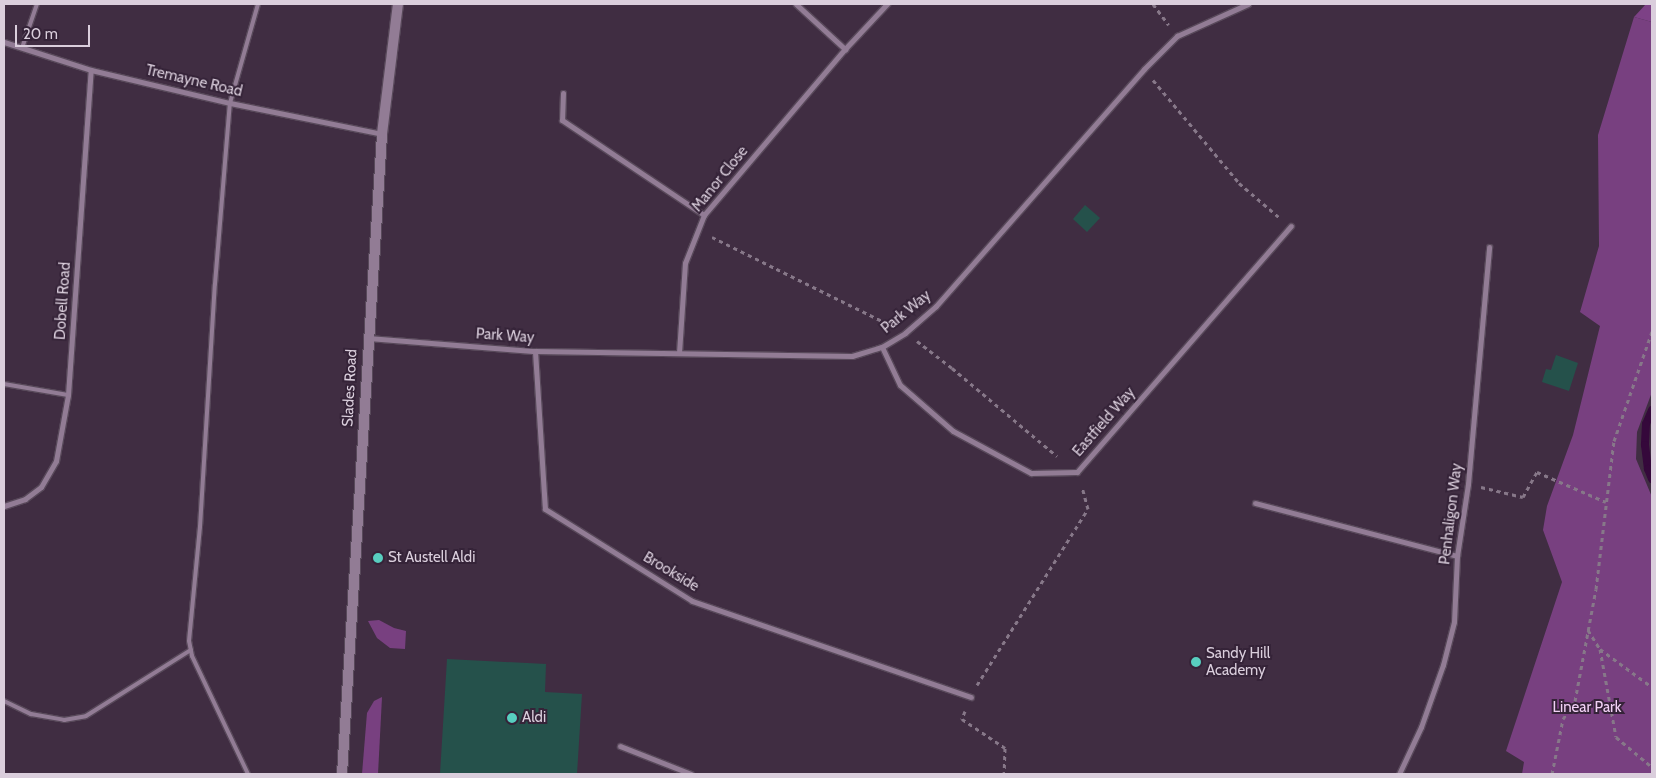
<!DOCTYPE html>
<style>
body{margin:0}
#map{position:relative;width:1656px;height:778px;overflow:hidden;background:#402d42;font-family:Cabin,sans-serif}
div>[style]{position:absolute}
.green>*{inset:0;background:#784080}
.forest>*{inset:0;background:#7d4186}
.stream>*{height:8px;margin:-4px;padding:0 4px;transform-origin:4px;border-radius:4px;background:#35083b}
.building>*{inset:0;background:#25514b}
.path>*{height:3px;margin-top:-1.5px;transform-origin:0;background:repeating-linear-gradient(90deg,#877889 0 4px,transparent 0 8px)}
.roads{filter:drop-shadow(1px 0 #58495a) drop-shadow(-1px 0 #58495a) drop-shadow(0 1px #58495a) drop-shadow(0 -1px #58495a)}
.lane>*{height:4px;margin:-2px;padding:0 2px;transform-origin:2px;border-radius:2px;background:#927c95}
.street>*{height:5px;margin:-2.5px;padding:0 2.5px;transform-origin:2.5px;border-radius:2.5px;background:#927c95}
.secondary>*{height:10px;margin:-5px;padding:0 5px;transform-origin:5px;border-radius:5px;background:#927c95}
.dots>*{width:14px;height:14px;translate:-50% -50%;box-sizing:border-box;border:2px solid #352338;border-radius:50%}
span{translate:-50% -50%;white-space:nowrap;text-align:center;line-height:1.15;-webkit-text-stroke:4px #352338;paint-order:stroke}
.street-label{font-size:15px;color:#dacedc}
.poi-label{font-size:15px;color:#dacedc}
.left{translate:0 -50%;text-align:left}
.park-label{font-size:15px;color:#f2d1f6}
.frame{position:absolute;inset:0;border:5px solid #dacedc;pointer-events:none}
.scale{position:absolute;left:15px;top:25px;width:75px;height:22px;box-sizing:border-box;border:2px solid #dacedc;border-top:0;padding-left:6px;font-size:15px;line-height:18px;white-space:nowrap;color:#dacedc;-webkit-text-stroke:4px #352338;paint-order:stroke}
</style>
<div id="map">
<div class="green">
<div style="clip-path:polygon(1634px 17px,1652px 22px,1652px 392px,1637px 432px,1636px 459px,1652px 497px,1652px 774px,1522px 774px,1524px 762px,1506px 751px,1562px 582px,1543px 530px,1547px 506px,1573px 435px,1600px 326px,1580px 312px,1599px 246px,1598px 135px)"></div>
<div style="clip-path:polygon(379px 620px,394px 628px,406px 631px,405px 649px,390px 648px,377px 638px,368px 621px)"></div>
<div style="clip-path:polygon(382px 697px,378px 774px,362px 774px,367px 713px,374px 701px)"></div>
</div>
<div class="forest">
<div style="clip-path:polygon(1646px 4px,1652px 4px,1652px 22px,1634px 17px)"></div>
</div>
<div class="stream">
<div style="left:1652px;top:410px;width:15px;rotate:113deg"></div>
<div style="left:1646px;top:424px;width:21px;rotate:93deg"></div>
<div style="left:1645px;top:445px;width:24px;rotate:83deg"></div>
<div style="left:1648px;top:469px;width:11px;rotate:68deg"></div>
</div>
<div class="building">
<div style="clip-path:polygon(1085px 205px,1100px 218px,1087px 232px,1073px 219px)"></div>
<div style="clip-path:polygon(1556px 355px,1578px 363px,1569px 391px,1542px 382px,1546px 369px,1551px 370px)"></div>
<div style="clip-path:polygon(447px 659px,546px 664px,545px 692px,582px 694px,577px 774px,440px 774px)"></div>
</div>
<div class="path">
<div style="left:1153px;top:4px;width:26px;rotate:53deg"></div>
<div style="left:1153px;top:80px;width:134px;rotate:50.1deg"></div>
<div style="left:1239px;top:183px;width:54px;rotate:40.5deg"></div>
<div style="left:712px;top:237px;width:199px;rotate:26.3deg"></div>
<div style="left:917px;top:341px;width:44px;rotate:37.6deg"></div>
<div style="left:952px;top:368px;width:137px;rotate:40deg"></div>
<div style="left:1481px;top:487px;width:43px;rotate:13.4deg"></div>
<div style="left:1523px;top:497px;width:29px;rotate:-61deg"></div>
<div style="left:1537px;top:472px;width:75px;rotate:23.5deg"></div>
<div style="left:1588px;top:630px;width:22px;rotate:58deg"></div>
<div style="left:1600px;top:649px;width:64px;rotate:36.2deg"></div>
<div style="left:1600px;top:649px;width:89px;rotate:79.7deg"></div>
<div style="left:1616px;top:737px;width:47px;rotate:39.8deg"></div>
<div style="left:977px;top:685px;width:208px;rotate:-57.8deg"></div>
<div style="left:1088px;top:509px;width:23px;rotate:-105deg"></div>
<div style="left:965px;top:711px;width:9px;rotate:111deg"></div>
<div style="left:962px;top:719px;width:52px;rotate:34deg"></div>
<div style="left:1005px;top:748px;width:26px;rotate:92deg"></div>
<div style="left:1552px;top:774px;width:56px;rotate:-78.7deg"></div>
<div style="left:1563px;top:719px;width:22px;rotate:-56deg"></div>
<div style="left:1575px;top:701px;width:114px;rotate:-79.4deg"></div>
<div style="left:1596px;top:589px;width:149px;rotate:-83.1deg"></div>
<div style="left:1614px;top:441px;width:116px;rotate:-70.9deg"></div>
</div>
<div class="roads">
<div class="lane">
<div style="left:22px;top:48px;width:46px;rotate:-71.2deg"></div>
<div style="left:4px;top:384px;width:65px;rotate:9.8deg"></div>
<div style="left:4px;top:701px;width:30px;rotate:26deg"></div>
<div style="left:31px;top:714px;width:34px;rotate:10deg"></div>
<div style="left:64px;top:720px;width:22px;rotate:-10deg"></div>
<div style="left:86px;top:716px;width:124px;rotate:-32.2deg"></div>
<div style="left:248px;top:774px;width:131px;rotate:-115.4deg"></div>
<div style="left:192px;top:656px;width:15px;rotate:-101deg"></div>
<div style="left:189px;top:641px;width:115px;rotate:-84.5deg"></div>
<div style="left:200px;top:527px;width:243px;rotate:-86.5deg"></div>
<div style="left:215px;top:284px;width:182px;rotate:-85.3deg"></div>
<div style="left:230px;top:103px;width:103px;rotate:-74.2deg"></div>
</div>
<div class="street">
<div style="left:796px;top:4px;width:67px;rotate:42.6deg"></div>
<div style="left:4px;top:42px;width:91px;rotate:17.8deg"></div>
<div style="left:91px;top:70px;width:143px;rotate:13.4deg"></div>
<div style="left:230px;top:103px;width:155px;rotate:11.5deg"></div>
<div style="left:563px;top:93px;width:27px;rotate:92deg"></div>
<div style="left:562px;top:120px;width:171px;rotate:33.8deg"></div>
<div style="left:368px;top:338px;width:168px;rotate:4.5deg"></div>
<div style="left:535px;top:351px;width:317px;rotate:0.9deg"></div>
<div style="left:852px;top:356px;width:31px;rotate:-17deg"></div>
<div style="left:882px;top:347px;width:27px;rotate:-31deg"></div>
<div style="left:905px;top:333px;width:41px;rotate:-41.1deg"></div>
<div style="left:936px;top:306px;width:315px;rotate:-48.7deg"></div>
<div style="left:1144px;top:69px;width:47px;rotate:-45deg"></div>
<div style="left:1177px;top:36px;width:78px;rotate:-24.3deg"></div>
<div style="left:882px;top:347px;width:42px;rotate:64.7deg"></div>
<div style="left:900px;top:385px;width:70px;rotate:41deg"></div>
<div style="left:953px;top:431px;width:89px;rotate:28.3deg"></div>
<div style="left:1031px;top:473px;width:46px;rotate:-1.2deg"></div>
<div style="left:1077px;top:472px;width:326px;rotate:-49deg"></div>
<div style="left:535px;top:351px;width:158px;rotate:86.4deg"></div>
<div style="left:545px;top:509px;width:173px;rotate:32deg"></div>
<div style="left:692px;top:601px;width:295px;rotate:19deg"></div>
<div style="left:679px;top:353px;width:90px;rotate:-86.2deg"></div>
<div style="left:685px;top:263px;width:52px;rotate:-68.4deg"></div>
<div style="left:704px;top:215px;width:218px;rotate:-49.7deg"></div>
<div style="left:845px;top:49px;width:62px;rotate:-47deg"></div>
<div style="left:1255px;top:503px;width:209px;rotate:14.7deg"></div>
<div style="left:4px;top:506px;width:22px;rotate:-18deg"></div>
<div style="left:25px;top:499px;width:20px;rotate:-37deg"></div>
<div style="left:41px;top:487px;width:30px;rotate:-60deg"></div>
<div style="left:56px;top:461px;width:67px;rotate:-79.7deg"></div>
<div style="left:68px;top:395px;width:326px;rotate:-86deg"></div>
<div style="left:620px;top:746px;width:76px;rotate:21.5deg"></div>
<div style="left:1399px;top:774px;width:52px;rotate:-64.9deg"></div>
<div style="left:1421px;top:727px;width:66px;rotate:-70.5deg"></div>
<div style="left:1443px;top:665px;width:44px;rotate:-75.7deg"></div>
<div style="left:1454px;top:622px;width:66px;rotate:-87.4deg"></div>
<div style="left:1457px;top:556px;width:73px;rotate:-81.3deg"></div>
<div style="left:1468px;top:484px;width:238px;rotate:-84.9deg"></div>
</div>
<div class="secondary">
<div style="left:342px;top:774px;width:641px;rotate:-86.42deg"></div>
<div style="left:382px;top:134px;width:131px;rotate:-83deg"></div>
</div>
</div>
<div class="dots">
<div style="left:378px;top:558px;background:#58cebf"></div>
<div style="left:1196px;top:662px;background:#58cebf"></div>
<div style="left:512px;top:718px;background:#58cebf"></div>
</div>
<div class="street-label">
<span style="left:194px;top:81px;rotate:13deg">Tremayne Road</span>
<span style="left:720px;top:179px;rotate:-51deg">Manor Close</span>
<span style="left:63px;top:301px;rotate:-86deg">Dobell Road</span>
<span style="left:906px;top:312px;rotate:-39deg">Park Way</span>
<span style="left:505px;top:336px;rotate:4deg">Park Way</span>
<span style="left:350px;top:388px;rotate:-87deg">Slades Road</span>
<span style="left:1104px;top:422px;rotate:-49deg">Eastfield Way</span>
<span style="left:1451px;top:514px;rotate:-83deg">Penhaligon Way</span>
<span style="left:671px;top:572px;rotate:31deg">Brookside</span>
</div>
<div class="poi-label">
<span class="left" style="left:388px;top:558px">St Austell Aldi</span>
<span class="left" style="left:1206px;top:662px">Sandy Hill<br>Academy</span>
<span class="left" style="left:522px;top:718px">Aldi</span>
</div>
<div class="park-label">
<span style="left:1587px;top:708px">Linear Park</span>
</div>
<div class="frame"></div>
<div class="scale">20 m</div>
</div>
